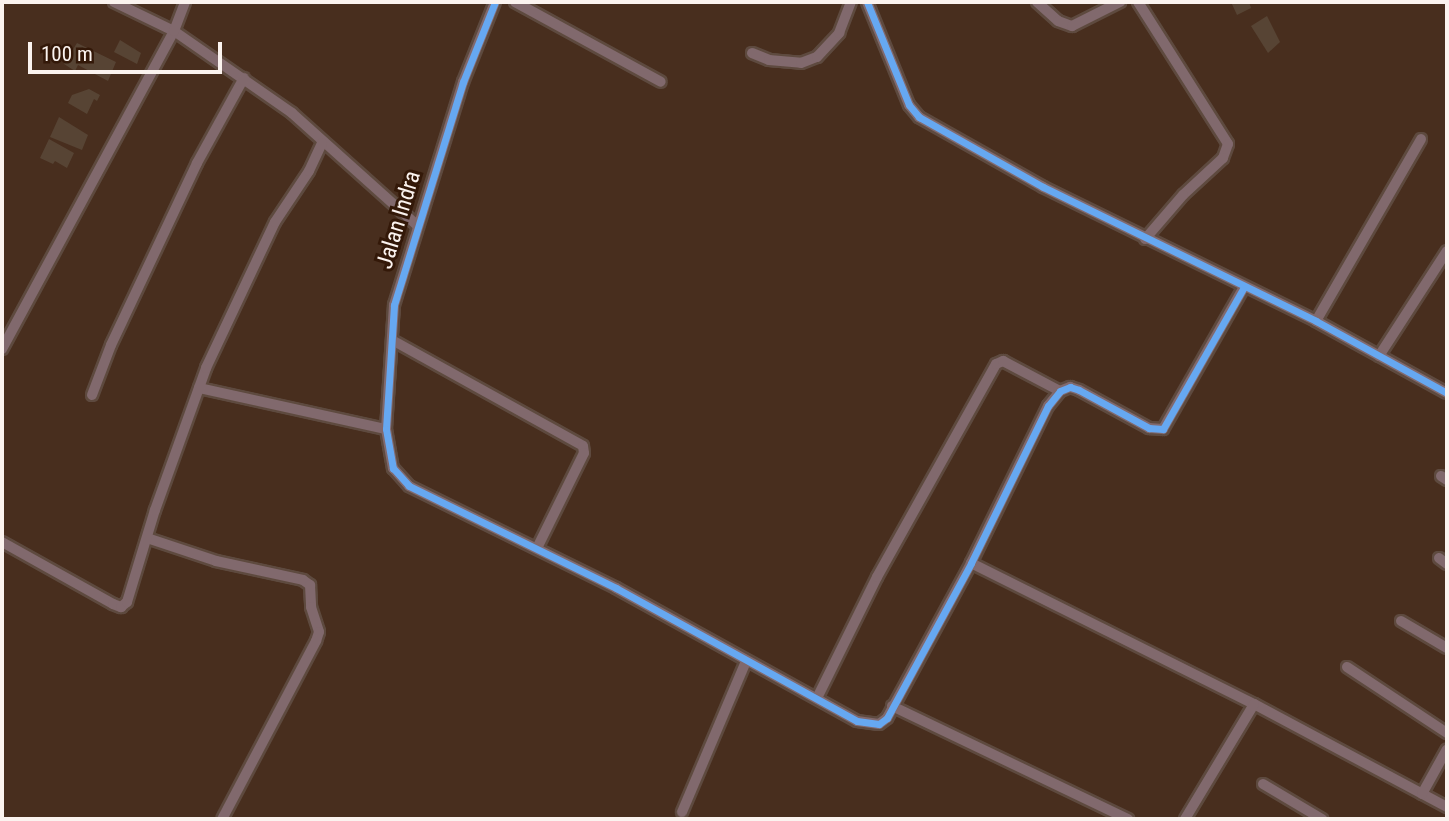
<!DOCTYPE html>
<style>
body{margin:0}
#map{position:relative;width:1449px;height:821px;overflow:hidden;background:#482e1e;font-family:"Roboto Condensed",sans-serif}
div>[style]{position:absolute}
.building>*{inset:0;background:#574434}
.roads{filter:drop-shadow(2px 0 #5e4a3f) drop-shadow(-2px 0 #5e4a3f) drop-shadow(0 2px #5e4a3f) drop-shadow(0 -2px #5e4a3f)}
.minor>*{height:10px;margin:-5px;padding:0 5px;transform-origin:5px;border-radius:5px;background:#81696d}
.cycleway>*{height:7px;margin:-3.5px;padding:0 3.5px;transform-origin:3.5px;border-radius:3.5px;background:#66a8f1}
span{translate:-50% -50%;white-space:nowrap;text-align:center;line-height:1.15;-webkit-text-stroke:6px #331808;paint-order:stroke}
.street-label{font-size:23px;color:#fbf3ef}
.frame{position:absolute;inset:0;border:4px solid #fbf3ef;pointer-events:none}
.scale{position:absolute;left:28px;top:42px;width:194px;height:32px;box-sizing:border-box;border:4px solid #fbf3ef;border-top:0;padding-left:9px;font-size:21px;line-height:24px;white-space:nowrap;color:#fbf3ef;-webkit-text-stroke:5px #331808;paint-order:stroke}
</style>
<div id="map">
<div class="building">
<div style="clip-path:polygon(1231px 2px,1249px 2px,1251px 8px,1237px 15px)"></div>
<div style="clip-path:polygon(1267px 16px,1280px 42px,1268px 53px,1251px 26px)"></div>
<div style="clip-path:polygon(120px 40px,141px 53px,137px 64px,114px 52px)"></div>
<div style="clip-path:polygon(77px 43px,116px 62px,108px 81px,78px 65px,75px 71px,64px 64px)"></div>
<div style="clip-path:polygon(89px 89px,100px 95px,97px 101px,94px 99px,87px 114px,68px 103px,72px 95px)"></div>
<div style="clip-path:polygon(59px 117px,88px 135px,82px 150px,50px 137px)"></div>
<div style="clip-path:polygon(49px 139px,74px 153px,67px 168px,55px 161px,53px 164px,40px 158px)"></div>
</div>
<div class="roads">
<div class="minor">
<div style="left:114px;top:2px;width:67px;rotate:25.8deg"></div>
<div style="left:174px;top:31px;width:144px;rotate:34.8deg"></div>
<div style="left:292px;top:113px;width:169px;rotate:41.9deg"></div>
<div style="left:495px;top:2px;width:86px;rotate:111.8deg"></div>
<div style="left:463px;top:82px;width:233px;rotate:107.2deg"></div>
<div style="left:394px;top:305px;width:124px;rotate:93.7deg"></div>
<div style="left:386px;top:429px;width:40px;rotate:80deg"></div>
<div style="left:393px;top:468px;width:24px;rotate:48deg"></div>
<div style="left:409px;top:486px;width:231px;rotate:26.2deg"></div>
<div style="left:616px;top:588px;width:275px;rotate:28.9deg"></div>
<div style="left:857px;top:721px;width:22px;rotate:8deg"></div>
<div style="left:879px;top:724px;width:10px;rotate:-37deg"></div>
<div style="left:887px;top:718px;width:176px;rotate:-61.5deg"></div>
<div style="left:971px;top:563px;width:175px;rotate:-63.9deg"></div>
<div style="left:1048px;top:406px;width:19px;rotate:-51deg"></div>
<div style="left:1060px;top:391px;width:11px;rotate:-22deg"></div>
<div style="left:1070px;top:387px;width:9px;rotate:18deg"></div>
<div style="left:1079px;top:390px;width:80px;rotate:28.5deg"></div>
<div style="left:1149px;top:428px;width:14px;rotate:4deg"></div>
<div style="left:1163px;top:429px;width:163px;rotate:-60.3deg"></div>
<div style="left:515px;top:2px;width:166px;rotate:28.7deg"></div>
<div style="left:867px;top:2px;width:111px;rotate:67.8deg"></div>
<div style="left:909px;top:105px;width:16px;rotate:50deg"></div>
<div style="left:919px;top:117px;width:142px;rotate:29.4deg"></div>
<div style="left:1043px;top:187px;width:304px;rotate:26.1deg"></div>
<div style="left:1316px;top:321px;width:149px;rotate:28.8deg"></div>
<div style="left:1037px;top:2px;width:28px;rotate:42deg"></div>
<div style="left:1058px;top:21px;width:15px;rotate:20deg"></div>
<div style="left:1072px;top:26px;width:54px;rotate:-26.6deg"></div>
<div style="left:1138px;top:2px;width:168px;rotate:57.6deg"></div>
<div style="left:1228px;top:144px;width:15px;rotate:110deg"></div>
<div style="left:1223px;top:158px;width:54px;rotate:137.2deg"></div>
<div style="left:1183px;top:195px;width:58px;rotate:130.8deg"></div>
<div style="left:752px;top:53px;width:18px;rotate:22deg"></div>
<div style="left:769px;top:60px;width:32px;rotate:5deg"></div>
<div style="left:801px;top:63px;width:17px;rotate:-21deg"></div>
<div style="left:817px;top:57px;width:33px;rotate:-47deg"></div>
<div style="left:839px;top:33px;width:33px;rotate:-69deg"></div>
<div style="left:1316px;top:321px;width:210px;rotate:-60deg"></div>
<div style="left:392px;top:340px;width:218px;rotate:29deg"></div>
<div style="left:583px;top:446px;width:7px;rotate:82deg"></div>
<div style="left:584px;top:453px;width:106px;rotate:116.3deg"></div>
<div style="left:2px;top:349px;width:362px;rotate:-61.6deg"></div>
<div style="left:174px;top:31px;width:31px;rotate:-69deg"></div>
<div style="left:1379px;top:356px;width:125px;rotate:-57.1deg"></div>
<div style="left:199px;top:388px;width:191px;rotate:12.4deg"></div>
<div style="left:92px;top:395px;width:53px;rotate:-69.2deg"></div>
<div style="left:111px;top:345px;width:201px;rotate:-64.7deg"></div>
<div style="left:197px;top:163px;width:97px;rotate:-61.1deg"></div>
<div style="left:1441px;top:476px;width:7px;rotate:34deg"></div>
<div style="left:147px;top:538px;width:73px;rotate:18.4deg"></div>
<div style="left:216px;top:561px;width:89px;rotate:12.3deg"></div>
<div style="left:303px;top:580px;width:9px;rotate:36deg"></div>
<div style="left:310px;top:585px;width:22px;rotate:87deg"></div>
<div style="left:311px;top:607px;width:26px;rotate:72deg"></div>
<div style="left:319px;top:632px;width:9px;rotate:108deg"></div>
<div style="left:316px;top:641px;width:201px;rotate:117.8deg"></div>
<div style="left:2px;top:542px;width:127px;rotate:29.2deg"></div>
<div style="left:113px;top:604px;width:9px;rotate:21deg"></div>
<div style="left:121px;top:607px;width:8px;rotate:-40deg"></div>
<div style="left:127px;top:602px;width:96px;rotate:-73.1deg"></div>
<div style="left:155px;top:510px;width:151px;rotate:-70.2deg"></div>
<div style="left:206px;top:368px;width:161px;rotate:-64.7deg"></div>
<div style="left:275px;top:222px;width:61px;rotate:-56.3deg"></div>
<div style="left:309px;top:171px;width:31px;rotate:-65deg"></div>
<div style="left:1439px;top:558px;width:10px;rotate:37deg"></div>
<div style="left:971px;top:563px;width:316px;rotate:26.5deg"></div>
<div style="left:1254px;top:704px;width:219px;rotate:28.1deg"></div>
<div style="left:1401px;top:621px;width:53px;rotate:30.4deg"></div>
<div style="left:1347px;top:667px;width:120px;rotate:33.4deg"></div>
<div style="left:817px;top:698px;width:135px;rotate:-63.6deg"></div>
<div style="left:877px;top:577px;width:244px;rotate:-60.8deg"></div>
<div style="left:996px;top:364px;width:8px;rotate:-23deg"></div>
<div style="left:1003px;top:361px;width:64px;rotate:27.8deg"></div>
<div style="left:892px;top:706px;width:262px;rotate:25.6deg"></div>
<div style="left:1263px;top:784px;width:69px;rotate:30.7deg"></div>
<div style="left:1422px;top:794px;width:51px;rotate:-60.9deg"></div>
<div style="left:682px;top:812px;width:164px;rotate:-67deg"></div>
<div style="left:1185px;top:819px;width:134px;rotate:-59deg"></div>
</div>
</div>
<div class="cycleway">
<div style="left:495px;top:2px;width:86px;rotate:111.8deg"></div>
<div style="left:463px;top:82px;width:233px;rotate:107.2deg"></div>
<div style="left:394px;top:305px;width:124px;rotate:93.7deg"></div>
<div style="left:386px;top:429px;width:40px;rotate:80deg"></div>
<div style="left:393px;top:468px;width:24px;rotate:48deg"></div>
<div style="left:409px;top:486px;width:231px;rotate:26.2deg"></div>
<div style="left:616px;top:588px;width:275px;rotate:28.9deg"></div>
<div style="left:857px;top:721px;width:22px;rotate:8deg"></div>
<div style="left:879px;top:724px;width:10px;rotate:-37deg"></div>
<div style="left:887px;top:718px;width:176px;rotate:-61.5deg"></div>
<div style="left:971px;top:563px;width:175px;rotate:-63.9deg"></div>
<div style="left:1048px;top:406px;width:19px;rotate:-51deg"></div>
<div style="left:1060px;top:391px;width:11px;rotate:-22deg"></div>
<div style="left:1070px;top:387px;width:9px;rotate:18deg"></div>
<div style="left:1079px;top:390px;width:80px;rotate:28.5deg"></div>
<div style="left:1149px;top:428px;width:14px;rotate:4deg"></div>
<div style="left:1163px;top:429px;width:163px;rotate:-60.3deg"></div>
<div style="left:867px;top:2px;width:111px;rotate:67.8deg"></div>
<div style="left:909px;top:105px;width:16px;rotate:50deg"></div>
<div style="left:919px;top:117px;width:142px;rotate:29.4deg"></div>
<div style="left:1043px;top:187px;width:304px;rotate:26.1deg"></div>
<div style="left:1316px;top:321px;width:149px;rotate:28.8deg"></div>
</div>
<div class="street-label">
<span style="left:399px;top:220px;rotate:-73deg">Jalan Indra</span>
</div>
<div class="frame"></div>
<div class="scale">100 m</div>
</div>
